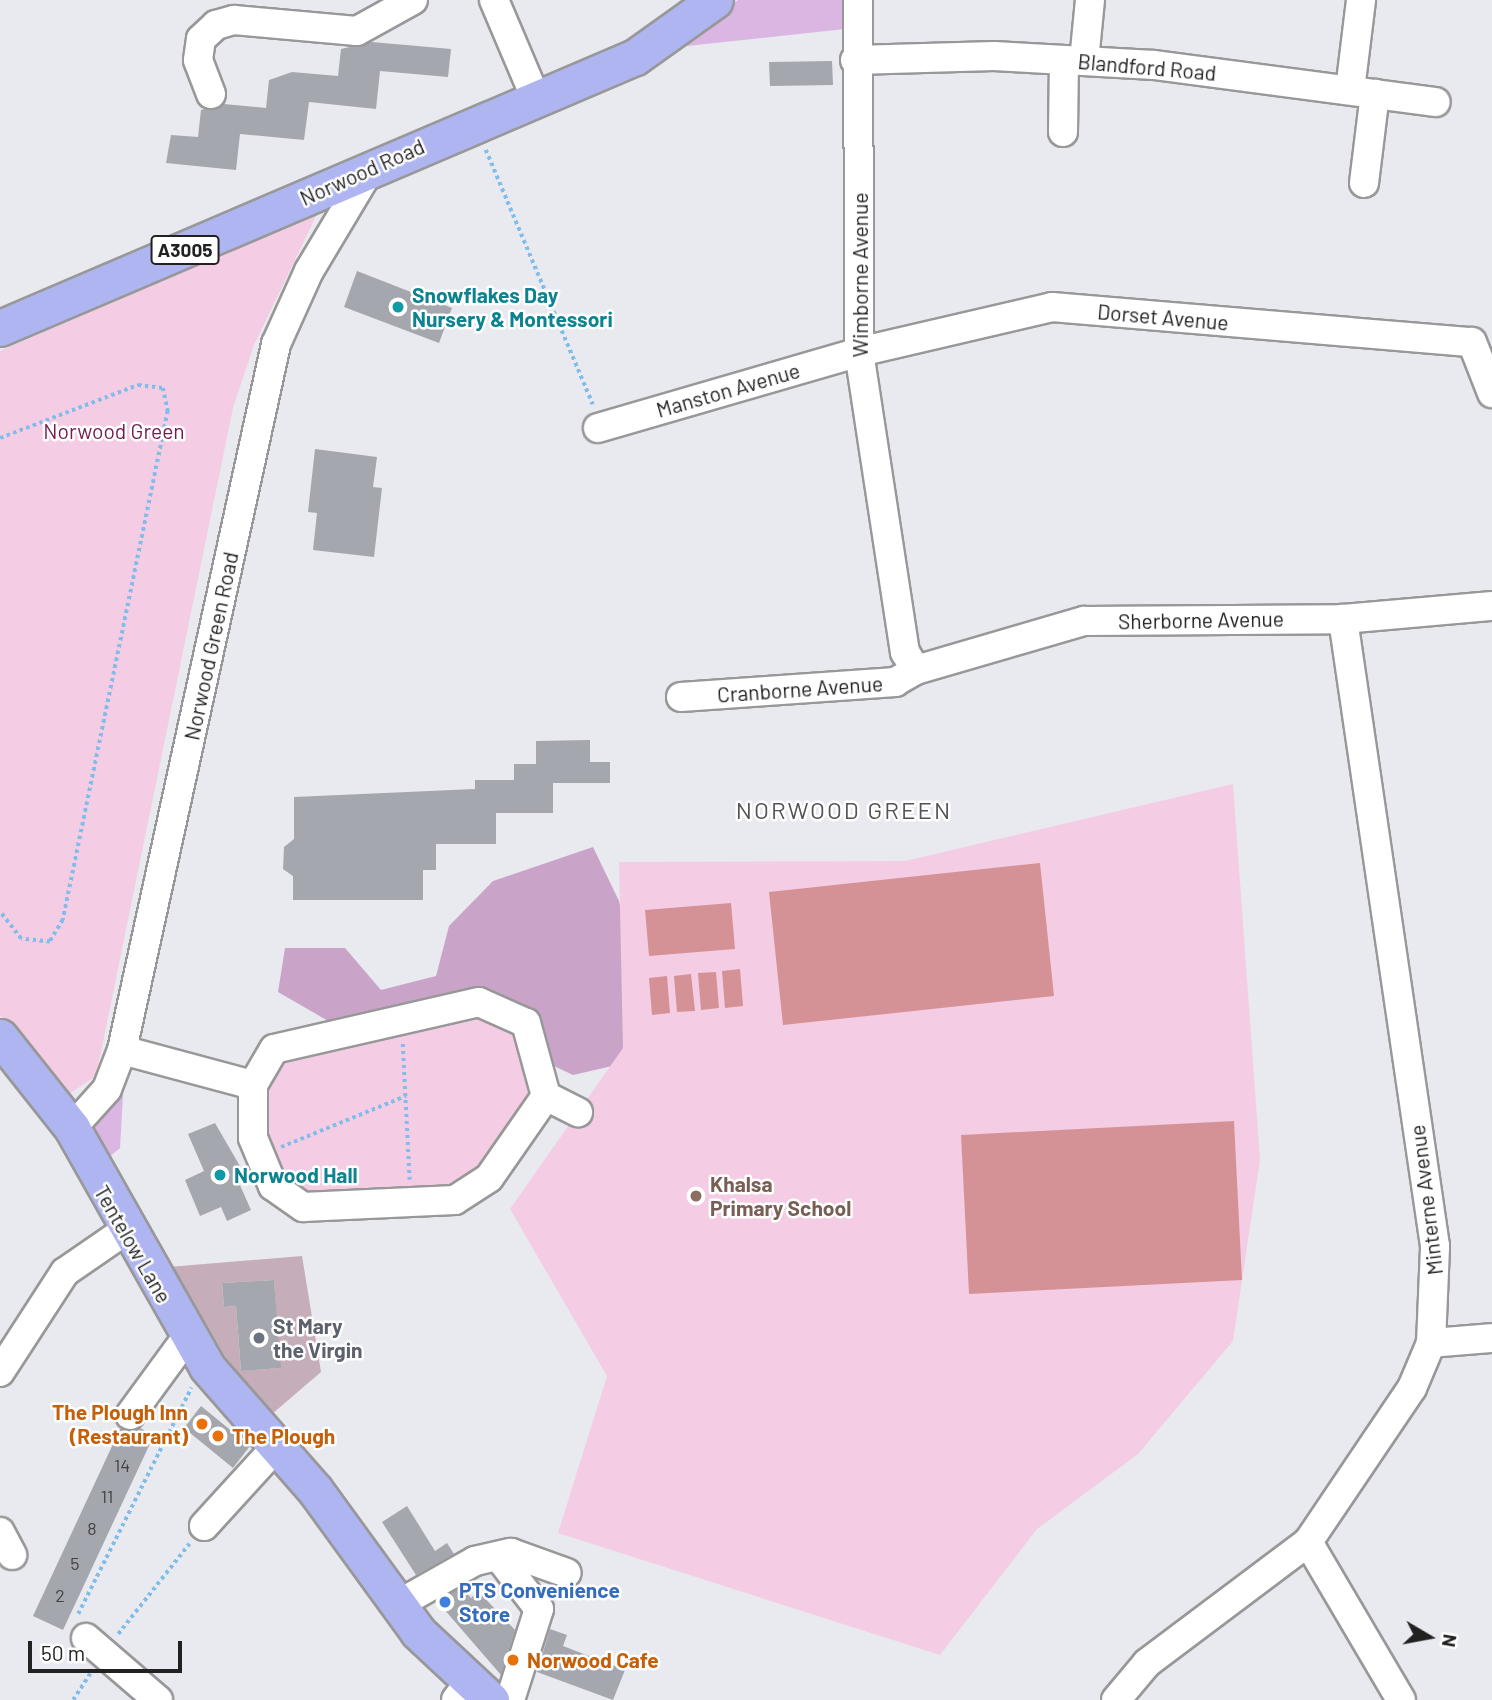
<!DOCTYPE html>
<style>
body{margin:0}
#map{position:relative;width:1492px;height:1700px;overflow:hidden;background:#e9e9f0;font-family:Barlow,sans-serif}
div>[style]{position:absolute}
.grass>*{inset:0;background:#dcb6e3}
.forest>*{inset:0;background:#caa3c9}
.cemetery>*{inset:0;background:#c6adba}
.park>*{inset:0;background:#f4cde4}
.pitch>*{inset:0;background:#d59296}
.building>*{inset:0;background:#a5a7ae}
.path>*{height:3.5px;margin-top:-1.75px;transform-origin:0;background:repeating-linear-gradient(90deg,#82bde9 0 3.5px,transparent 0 7px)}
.roads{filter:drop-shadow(2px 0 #989898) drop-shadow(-2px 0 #989898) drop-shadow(0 2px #989898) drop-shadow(0 -2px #989898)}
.minor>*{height:28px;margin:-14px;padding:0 14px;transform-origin:14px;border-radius:14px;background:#fff}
.major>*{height:35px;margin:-17.5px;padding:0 17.5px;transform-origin:17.5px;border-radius:17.5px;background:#aeb5f1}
.dots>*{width:19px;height:19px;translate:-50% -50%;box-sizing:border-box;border:4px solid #fff;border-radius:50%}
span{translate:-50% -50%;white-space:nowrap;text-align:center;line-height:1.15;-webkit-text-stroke:5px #fff;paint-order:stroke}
.number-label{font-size:18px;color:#424244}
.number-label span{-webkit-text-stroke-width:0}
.shield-label span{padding:2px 5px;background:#fff;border:2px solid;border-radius:5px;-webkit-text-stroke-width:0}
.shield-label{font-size:19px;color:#212121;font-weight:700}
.street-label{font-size:21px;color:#212121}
.culture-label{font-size:21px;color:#0d838f;font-weight:700}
.left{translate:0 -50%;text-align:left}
.park-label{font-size:21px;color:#741b50}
.education-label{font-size:21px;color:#785e54;font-weight:700}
.worship-label{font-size:21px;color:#5b616d;font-weight:700}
.food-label{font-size:21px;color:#c56008;font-weight:700}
.right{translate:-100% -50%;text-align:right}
.shop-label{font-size:21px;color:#366cbe;font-weight:700}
.quarter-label{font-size:24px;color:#545454;letter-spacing:2px}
.north{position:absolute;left:1394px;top:1602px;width:70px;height:70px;-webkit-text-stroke:5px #fff;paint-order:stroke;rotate:100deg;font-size:19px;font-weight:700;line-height:28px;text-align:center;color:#212121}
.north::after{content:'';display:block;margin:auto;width:24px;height:32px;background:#212121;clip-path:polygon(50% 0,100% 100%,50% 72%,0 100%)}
.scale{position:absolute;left:28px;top:1641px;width:154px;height:32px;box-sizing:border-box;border:4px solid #212121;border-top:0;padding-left:9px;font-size:21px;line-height:24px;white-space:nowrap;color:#212121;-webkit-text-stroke:5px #fff;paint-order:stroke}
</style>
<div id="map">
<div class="grass">
<div style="clip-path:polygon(738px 0,847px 0,845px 29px,687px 46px,686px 41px)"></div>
<div style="clip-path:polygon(124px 1078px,120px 1148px,103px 1162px,95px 1127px)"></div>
</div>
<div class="forest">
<div style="clip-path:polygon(593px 847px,619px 901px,632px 967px,625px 1063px,573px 1075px,508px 1044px,330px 1022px,278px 992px,285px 948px,345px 948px,381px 990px,436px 976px,449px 926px,493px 881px)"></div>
</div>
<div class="cemetery">
<div style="clip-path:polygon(evenodd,302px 1256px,321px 1372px,272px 1414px,202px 1329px,168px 1267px,302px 1256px,274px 1280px,280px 1368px,241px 1371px,236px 1306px,224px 1307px,222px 1283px,274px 1280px)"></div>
</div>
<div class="park">
<div style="clip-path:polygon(317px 214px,254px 345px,233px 408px,96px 1076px,66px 1096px,53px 1091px,0 1015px,0 351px)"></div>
<div style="clip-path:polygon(1233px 784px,1260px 1160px,1233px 1341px,1138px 1454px,1037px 1529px,940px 1655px,558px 1533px,607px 1376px,510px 1209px,623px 1048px,619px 862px,905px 861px)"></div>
<div style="clip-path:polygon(479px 1002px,526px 1023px,546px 1096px,472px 1193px,303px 1207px,253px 1138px,274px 1049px)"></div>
</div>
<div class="pitch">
<div style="clip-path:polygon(1040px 863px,1054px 996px,783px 1025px,769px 892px)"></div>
<div style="clip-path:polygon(731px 903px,735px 949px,649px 956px,645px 910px)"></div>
<div style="clip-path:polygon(740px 969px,743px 1006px,725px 1008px,722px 971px)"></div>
<div style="clip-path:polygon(716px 972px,719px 1008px,701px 1010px,698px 973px)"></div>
<div style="clip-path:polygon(691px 974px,695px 1011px,677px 1012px,674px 976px)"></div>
<div style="clip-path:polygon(667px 976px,670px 1013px,652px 1015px,649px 978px)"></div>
<div style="clip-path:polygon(1234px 1121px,1242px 1280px,969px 1294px,961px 1135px)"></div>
</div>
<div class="building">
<div style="clip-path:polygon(372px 42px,451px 49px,448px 77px,380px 71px,376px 109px,309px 102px,304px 140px,240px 134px,236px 170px,166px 163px,171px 135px,198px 137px,201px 110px,224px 104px,266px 108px,269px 80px,292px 72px,338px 76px,341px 49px)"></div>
<div style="clip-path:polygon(832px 61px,833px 85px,770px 86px,769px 62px)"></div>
<div style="clip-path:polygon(357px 271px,452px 308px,439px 343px,344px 307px)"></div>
<div style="clip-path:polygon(315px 449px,377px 457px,373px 487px,382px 488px,374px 557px,313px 550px,317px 513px,308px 512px)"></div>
<div style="clip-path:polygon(590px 740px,590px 762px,610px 762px,610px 783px,553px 783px,553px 813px,496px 813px,496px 844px,436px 844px,436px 870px,423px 870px,423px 900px,293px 900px,293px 876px,283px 869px,284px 847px,294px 839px,294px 797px,475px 789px,475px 780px,514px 780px,514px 764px,536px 764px,536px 741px)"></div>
<div style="clip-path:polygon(215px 1123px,248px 1180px,239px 1183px,251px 1210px,227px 1221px,221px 1207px,200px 1216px,185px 1180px,204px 1171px,188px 1134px)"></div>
<div style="clip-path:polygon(274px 1280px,281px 1368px,241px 1371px,236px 1306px,224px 1307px,222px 1283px)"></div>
<div style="clip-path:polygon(201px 1406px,250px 1446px,233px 1468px,184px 1428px)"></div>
<div style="clip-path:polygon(140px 1428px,154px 1435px,63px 1630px,33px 1616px,120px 1429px)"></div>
<div style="clip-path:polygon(407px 1506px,435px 1551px,447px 1543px,454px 1554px,416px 1575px,382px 1522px)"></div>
<div style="clip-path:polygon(462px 1587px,471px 1598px,478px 1591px,515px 1630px,501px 1675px,437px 1601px)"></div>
<div style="clip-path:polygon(550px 1629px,567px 1635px,563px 1646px,625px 1670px,613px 1700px,537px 1672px)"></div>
</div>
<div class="path">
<div style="left:486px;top:150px;width:276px;rotate:67.2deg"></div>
<div style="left:0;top:438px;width:148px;rotate:-21deg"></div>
<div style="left:138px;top:385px;width:25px;rotate:7deg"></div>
<div style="left:163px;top:388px;width:24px;rotate:78deg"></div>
<div style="left:168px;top:411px;width:520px;rotate:101.66deg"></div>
<div style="left:63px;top:920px;width:26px;rotate:121deg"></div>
<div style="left:50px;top:942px;width:29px;rotate:-174deg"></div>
<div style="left:21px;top:939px;width:34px;rotate:-128deg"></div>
<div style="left:403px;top:1044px;width:136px;rotate:87.1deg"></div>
<div style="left:281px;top:1147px;width:135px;rotate:-22.2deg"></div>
<div style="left:78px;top:1614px;width:253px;rotate:-63.4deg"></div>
<div style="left:118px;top:1634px;width:115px;rotate:-51.7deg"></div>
<div style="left:73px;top:1700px;width:33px;rotate:-57deg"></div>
</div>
<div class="roads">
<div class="minor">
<div style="left:494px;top:0;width:108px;rotate:67deg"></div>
<div style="left:858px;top:0;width:352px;rotate:89.8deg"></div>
<div style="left:859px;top:352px;width:304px;rotate:81.3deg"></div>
<div style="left:905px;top:652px;width:21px;rotate:59deg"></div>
<div style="left:855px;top:60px;width:139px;rotate:-1.6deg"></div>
<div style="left:994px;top:56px;width:160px;rotate:3.2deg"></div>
<div style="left:1154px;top:65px;width:284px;rotate:7.5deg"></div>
<div style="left:1084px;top:61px;width:61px;rotate:-84.4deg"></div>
<div style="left:1350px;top:90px;width:91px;rotate:-83deg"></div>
<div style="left:211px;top:94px;width:36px;rotate:-111deg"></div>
<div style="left:198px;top:60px;width:21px;rotate:-82deg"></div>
<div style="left:201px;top:39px;width:21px;rotate:-43deg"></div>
<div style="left:216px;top:25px;width:19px;rotate:-16deg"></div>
<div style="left:234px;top:20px;width:123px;rotate:5.1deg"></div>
<div style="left:357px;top:31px;width:64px;rotate:-29deg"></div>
<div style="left:1063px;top:132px;width:72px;rotate:-89.2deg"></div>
<div style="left:1364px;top:183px;width:90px;rotate:-83deg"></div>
<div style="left:598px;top:428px;width:272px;rotate:-16.2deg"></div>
<div style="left:859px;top:352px;width:198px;rotate:-13.1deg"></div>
<div style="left:1052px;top:307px;width:421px;rotate:4.8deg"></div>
<div style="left:1472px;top:342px;width:55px;rotate:68.6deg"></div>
<div style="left:681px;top:697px;width:215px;rotate:-4deg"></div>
<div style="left:895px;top:682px;width:24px;rotate:-30deg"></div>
<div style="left:916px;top:670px;width:175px;rotate:-16.3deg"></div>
<div style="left:1084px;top:621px;width:259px;rotate:-0.4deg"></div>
<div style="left:1343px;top:619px;width:150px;rotate:-5deg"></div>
<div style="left:122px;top:1050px;width:136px;rotate:15deg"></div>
<div style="left:546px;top:1096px;width:76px;rotate:-105.3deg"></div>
<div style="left:526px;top:1023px;width:51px;rotate:-155.9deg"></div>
<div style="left:479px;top:1002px;width:210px;rotate:167.1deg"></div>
<div style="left:274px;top:1049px;width:42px;rotate:120.3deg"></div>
<div style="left:253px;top:1085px;width:53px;rotate:90deg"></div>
<div style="left:253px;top:1138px;width:52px;rotate:67.4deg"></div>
<div style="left:273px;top:1186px;width:37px;rotate:35deg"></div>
<div style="left:303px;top:1207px;width:152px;rotate:-2.6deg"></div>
<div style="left:455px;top:1200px;width:40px;rotate:-32.9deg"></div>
<div style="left:489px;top:1178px;width:100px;rotate:-55.2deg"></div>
<div style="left:546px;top:1096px;width:36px;rotate:27deg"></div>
<div style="left:72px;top:1128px;width:52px;rotate:-48.1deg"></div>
<div style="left:107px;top:1089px;width:42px;rotate:-69deg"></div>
<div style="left:122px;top:1050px;width:723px;rotate:-77.69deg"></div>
<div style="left:276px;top:344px;width:80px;rotate:-65.7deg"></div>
<div style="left:309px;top:271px;width:119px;rotate:-59.1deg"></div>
<div style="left:1431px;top:1343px;width:61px;rotate:-4.7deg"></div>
<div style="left:0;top:1372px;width:119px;rotate:-57deg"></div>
<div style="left:65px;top:1272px;width:74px;rotate:-34.5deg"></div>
<div style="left:130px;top:1415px;width:97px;rotate:-53.8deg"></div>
<div style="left:204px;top:1526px;width:110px;rotate:-47.6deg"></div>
<div style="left:0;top:1532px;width:26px;rotate:62deg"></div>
<div style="left:1308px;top:1542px;width:183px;rotate:59.5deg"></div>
<div style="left:498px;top:1556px;width:67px;rotate:52.3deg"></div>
<div style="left:539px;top:1609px;width:96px;rotate:107.7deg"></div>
<div style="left:397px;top:1605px;width:90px;rotate:-29.4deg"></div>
<div style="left:475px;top:1561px;width:37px;rotate:-13deg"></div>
<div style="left:511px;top:1553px;width:59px;rotate:19.7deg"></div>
<div style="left:86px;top:1638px;width:95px;rotate:40.7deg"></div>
<div style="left:456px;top:1700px;width:20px;rotate:-53deg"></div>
<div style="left:1116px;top:1700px;width:48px;rotate:-50deg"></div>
<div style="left:1147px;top:1663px;width:201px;rotate:-36.9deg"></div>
<div style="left:1308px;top:1542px;width:186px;rotate:-56deg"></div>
<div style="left:1412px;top:1388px;width:49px;rotate:-67.1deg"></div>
<div style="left:1431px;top:1343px;width:97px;rotate:-87.6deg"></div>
<div style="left:1435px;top:1246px;width:634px;rotate:-98.35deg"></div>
</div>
<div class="major">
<div style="left:0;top:328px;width:690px;rotate:-23.11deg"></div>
<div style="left:635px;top:57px;width:98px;rotate:-35.5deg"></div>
<div style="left:0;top:1037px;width:116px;rotate:51.6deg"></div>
<div style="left:72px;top:1128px;width:274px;rotate:60.5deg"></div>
<div style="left:207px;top:1367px;width:164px;rotate:48.7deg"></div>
<div style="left:315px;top:1490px;width:175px;rotate:54deg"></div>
<div style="left:418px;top:1632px;width:100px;rotate:43deg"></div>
</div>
</div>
<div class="dots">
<div style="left:398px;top:307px;background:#0f9aa8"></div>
<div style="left:220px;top:1175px;background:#0f9aa8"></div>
<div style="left:696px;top:1196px;background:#8d6e63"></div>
<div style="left:259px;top:1338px;background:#6b7280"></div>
<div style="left:202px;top:1424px;background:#e8710a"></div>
<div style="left:218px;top:1436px;background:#e8710a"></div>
<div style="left:445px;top:1602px;background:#3f7fe0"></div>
<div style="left:513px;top:1660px;background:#e8710a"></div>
</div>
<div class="number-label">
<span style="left:122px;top:1465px">14</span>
<span style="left:107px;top:1496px">11</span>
<span style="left:92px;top:1528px">8</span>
<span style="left:75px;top:1563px">5</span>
<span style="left:60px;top:1595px">2</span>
</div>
<div class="shield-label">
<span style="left:185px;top:250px">A3005</span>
</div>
<div class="street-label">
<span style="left:1147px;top:67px;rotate:5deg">Blandford Road</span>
<span style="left:362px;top:172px;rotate:-24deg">Norwood Road</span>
<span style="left:860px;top:275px;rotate:-90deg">Wimborne Avenue</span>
<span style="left:1163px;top:317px;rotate:5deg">Dorset Avenue</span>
<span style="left:728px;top:390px;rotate:-16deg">Manston Avenue</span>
<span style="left:1201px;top:620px;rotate:-1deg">Sherborne Avenue</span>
<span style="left:211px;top:646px;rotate:-78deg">Norwood Green Road</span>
<span style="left:800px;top:689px;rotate:-4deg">Cranborne Avenue</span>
<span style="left:1426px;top:1200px;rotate:-97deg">Minterne Avenue</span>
<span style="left:133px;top:1244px;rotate:60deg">Tentelow Lane</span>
</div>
<div class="culture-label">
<span class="left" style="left:412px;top:307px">Snowflakes Day<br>Nursery &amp; Montessori</span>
<span class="left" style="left:234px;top:1175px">Norwood Hall</span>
</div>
<div class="park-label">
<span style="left:114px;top:431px">Norwood Green</span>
</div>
<div class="education-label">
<span class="left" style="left:710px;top:1196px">Khalsa<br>Primary School</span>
</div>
<div class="worship-label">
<span class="left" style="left:273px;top:1338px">St Mary<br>the Virgin</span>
</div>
<div class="food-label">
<span class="right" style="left:188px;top:1424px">The Plough Inn<br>(Restaurant)</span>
<span class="left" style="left:232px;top:1436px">The Plough</span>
<span class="left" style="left:527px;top:1660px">Norwood Cafe</span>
</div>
<div class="shop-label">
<span class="left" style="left:459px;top:1602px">PTS Convenience<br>Store</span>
</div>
<div class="quarter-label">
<span style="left:844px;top:810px">NORWOOD GREEN</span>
</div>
<div class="north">N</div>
<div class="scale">50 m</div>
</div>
